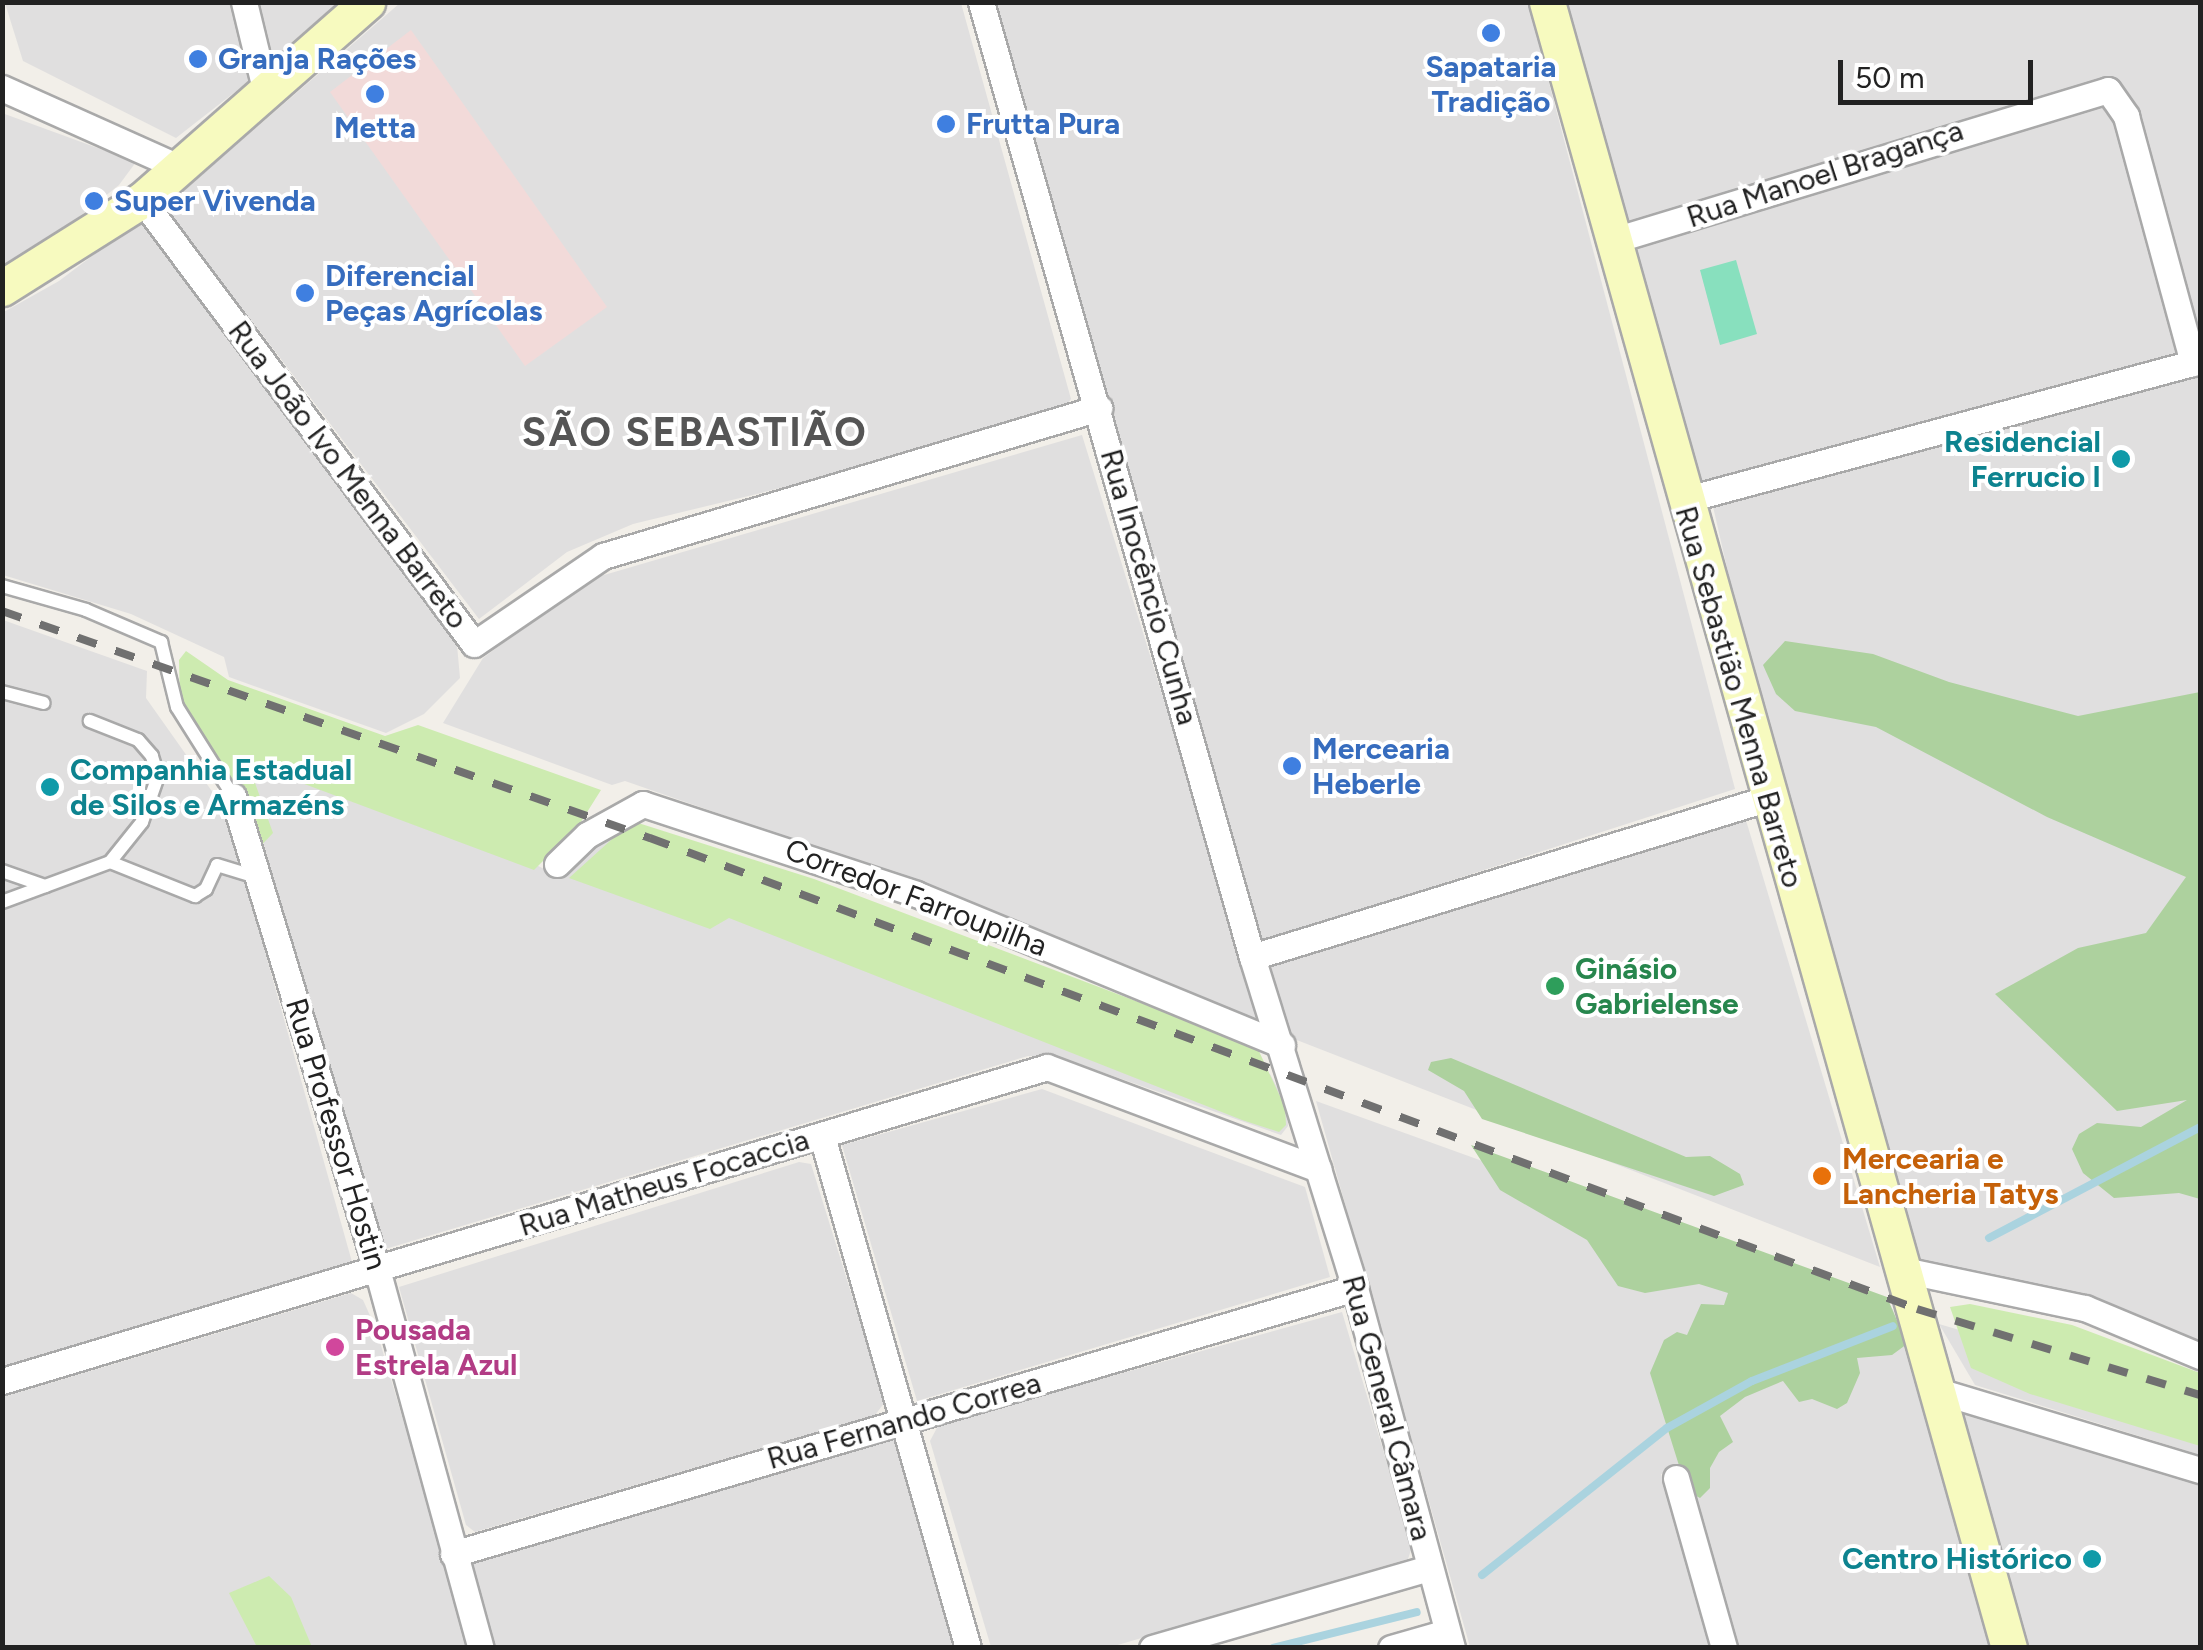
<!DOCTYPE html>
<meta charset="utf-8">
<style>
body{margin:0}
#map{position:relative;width:2203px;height:1650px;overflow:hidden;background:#f2efe9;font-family:Figtree,sans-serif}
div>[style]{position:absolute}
.residential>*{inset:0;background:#e0dfdf}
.commercial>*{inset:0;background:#f2dad9}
.grass>*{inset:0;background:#cdebb0}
.forest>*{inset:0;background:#add19e}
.pitch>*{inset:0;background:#88e0be}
.stream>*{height:8px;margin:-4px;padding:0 4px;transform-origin:4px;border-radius:4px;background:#aad3df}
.roads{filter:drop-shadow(2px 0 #a9a9a9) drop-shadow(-2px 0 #a9a9a9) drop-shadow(0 2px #a9a9a9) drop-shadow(0 -2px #a9a9a9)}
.service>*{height:12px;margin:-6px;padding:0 6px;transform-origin:6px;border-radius:6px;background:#fff}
.minor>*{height:25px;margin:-12.5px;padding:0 12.5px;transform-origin:12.5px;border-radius:12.5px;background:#fff}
.secondary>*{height:35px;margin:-17.5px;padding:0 17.5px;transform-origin:17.5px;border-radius:17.5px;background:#f7fabf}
.rail>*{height:8px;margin-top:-4px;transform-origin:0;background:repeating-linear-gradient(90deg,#707070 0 20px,transparent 0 40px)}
.dots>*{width:28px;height:28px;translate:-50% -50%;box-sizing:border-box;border:5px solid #fff;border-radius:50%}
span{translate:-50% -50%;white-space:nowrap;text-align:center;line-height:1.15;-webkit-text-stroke:8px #fff;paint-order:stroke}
.shop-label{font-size:30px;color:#366cbe;font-weight:700}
.left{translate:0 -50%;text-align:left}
.street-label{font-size:30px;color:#222}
.culture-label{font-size:30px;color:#0d838f;font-weight:700}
.right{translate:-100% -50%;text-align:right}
.leisure-label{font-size:30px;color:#27864d;font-weight:700}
.food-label{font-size:30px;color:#c56008;font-weight:700}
.hotel-label{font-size:30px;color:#b23c85;font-weight:700}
.district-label{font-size:40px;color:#555;font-weight:700;letter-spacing:2.5px}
.frame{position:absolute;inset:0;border:5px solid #222;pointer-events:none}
.scale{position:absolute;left:1838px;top:60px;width:195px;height:45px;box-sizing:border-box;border:5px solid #222;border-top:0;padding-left:12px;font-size:30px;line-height:35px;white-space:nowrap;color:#222;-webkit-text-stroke:8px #fff;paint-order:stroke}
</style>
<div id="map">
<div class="residential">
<div style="clip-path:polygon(259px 2px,338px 2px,338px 3px,272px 59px)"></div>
<div style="clip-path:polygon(5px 3px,231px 3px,249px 81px,176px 138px,23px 61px)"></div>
<div style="clip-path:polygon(400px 3px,961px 3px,1071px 399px,1065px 407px,818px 479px,633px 524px,567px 552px,479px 619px,165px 207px)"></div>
<div style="clip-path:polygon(989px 3px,1528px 3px,1735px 789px,1261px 942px)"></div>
<div style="clip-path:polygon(1547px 3px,2200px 3px,2200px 361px,1684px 500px)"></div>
<div style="clip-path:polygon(2px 113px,136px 162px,119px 185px,44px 245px,3px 266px)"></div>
<div style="clip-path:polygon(145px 216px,457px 645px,460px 678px,424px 714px,386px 733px,229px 677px,224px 657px,131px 614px,3px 575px,2px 313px,59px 281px)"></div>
<div style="clip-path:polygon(2200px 376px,2200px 1347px,1925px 1269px,1915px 1255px,1812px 941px,1712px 502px)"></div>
<div style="clip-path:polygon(1082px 435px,1266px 1031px,927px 886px,625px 781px,612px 785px,443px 723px,483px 658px,587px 580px)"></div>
<div style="clip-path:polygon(3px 620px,147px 671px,146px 698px,216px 797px,238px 855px,352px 1262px,3px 1368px)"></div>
<div style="clip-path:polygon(191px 682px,561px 878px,605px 832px,1270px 1074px,1287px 1106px,1288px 1126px,1281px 1135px,1059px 1057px,1028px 1056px,382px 1250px,254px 811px)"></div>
<div style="clip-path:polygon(1745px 817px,1880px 1267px,1289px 1037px,1266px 971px,1271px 962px)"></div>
<div style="clip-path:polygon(1042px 1089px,1305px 1187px,1330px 1277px,917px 1401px,842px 1145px)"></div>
<div style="clip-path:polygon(1316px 1101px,1893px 1309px,1991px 1647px,1732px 1647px,1681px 1470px,1661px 1474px,1713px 1647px,1470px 1647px)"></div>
<div style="clip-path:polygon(799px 1162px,811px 1164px,885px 1402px,875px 1415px,475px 1532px,466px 1525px,399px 1287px)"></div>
<div style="clip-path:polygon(351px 1293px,363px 1300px,376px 1329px,471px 1647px,3px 1648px,3px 1397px)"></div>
<div style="clip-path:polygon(1342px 1312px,1412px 1547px,1408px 1559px,1111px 1647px,991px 1647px,930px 1441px,939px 1424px)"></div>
<div style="clip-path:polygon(1939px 1324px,2200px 1401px,2200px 1455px,1975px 1385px)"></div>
<div style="clip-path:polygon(1935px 1390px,2200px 1470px,2200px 1647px,2009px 1647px)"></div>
<div style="clip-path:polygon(888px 1435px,899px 1438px,957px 1647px,495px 1647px,468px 1559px)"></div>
</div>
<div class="commercial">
<div style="clip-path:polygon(411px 30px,607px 307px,525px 366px,330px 92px)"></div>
</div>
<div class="grass">
<div style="clip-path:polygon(186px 651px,228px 680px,385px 736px,418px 725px,601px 790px,579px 825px,534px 870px,267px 770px,255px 783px,273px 833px,255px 852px,236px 790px,180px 703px,179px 660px)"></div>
<div style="clip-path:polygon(632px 821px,814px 879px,1257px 1047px,1285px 1107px,1286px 1125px,1279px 1132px,1242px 1120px,729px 918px,710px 929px,569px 878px)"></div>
<div style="clip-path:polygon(1970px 1304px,2072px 1325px,2200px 1373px,2200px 1446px,2030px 1394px,1971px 1368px,1950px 1307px)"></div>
<div style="clip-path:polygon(269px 1576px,291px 1597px,312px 1647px,257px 1647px,229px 1593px)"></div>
</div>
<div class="forest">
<div style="clip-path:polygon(1785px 641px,1873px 654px,1949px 682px,2078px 716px,2200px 692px,2200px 1199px,2179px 1193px,2114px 1198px,2083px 1173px,2072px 1149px,2079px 1134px,2097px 1123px,2141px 1127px,2187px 1100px,2117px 1111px,1995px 994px,2078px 948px,2146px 933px,2186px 877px,2047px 817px,1876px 727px,1795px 711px,1776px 694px,1763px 665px)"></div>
<div style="clip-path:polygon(1451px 1058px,1686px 1157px,1710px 1156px,1740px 1174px,1744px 1185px,1714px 1196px,1482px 1119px,1464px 1091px,1428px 1070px,1431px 1062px)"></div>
<div style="clip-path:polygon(1471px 1145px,1887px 1297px,1907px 1344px,1892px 1355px,1857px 1358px,1860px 1373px,1847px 1403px,1837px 1409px,1812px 1399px,1799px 1402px,1783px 1381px,1745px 1397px,1720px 1416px,1733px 1442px,1719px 1452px,1710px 1468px,1710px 1488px,1700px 1498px,1687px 1491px,1650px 1373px,1664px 1340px,1677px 1332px,1687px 1335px,1701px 1304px,1724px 1305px,1728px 1293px,1699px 1284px,1645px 1293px,1618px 1286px,1587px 1240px,1500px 1190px)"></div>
</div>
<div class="pitch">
<div style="clip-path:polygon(1736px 260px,1757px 334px,1720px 345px,1700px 270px)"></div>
</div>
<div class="stream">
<div style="left:1989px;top:1238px;width:238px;rotate:-27.7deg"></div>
<div style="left:1482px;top:1575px;width:236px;rotate:-38.5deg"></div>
<div style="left:1667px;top:1428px;width:97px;rotate:-28.9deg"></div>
<div style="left:1752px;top:1381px;width:151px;rotate:-21.3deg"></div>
<div style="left:1273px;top:1648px;width:148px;rotate:-14deg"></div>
</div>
<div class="roads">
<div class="service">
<div style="left:2px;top:586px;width:87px;rotate:15.9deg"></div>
<div style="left:86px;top:610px;width:82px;rotate:23.1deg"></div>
<div style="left:161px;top:642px;width:67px;rotate:76.2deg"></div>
<div style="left:177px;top:707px;width:105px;rotate:57.8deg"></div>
<div style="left:2px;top:692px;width:43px;rotate:14.7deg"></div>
<div style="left:110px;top:862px;width:92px;rotate:21.8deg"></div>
<div style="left:195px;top:896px;width:13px;rotate:-32deg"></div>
<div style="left:206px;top:889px;width:26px;rotate:-65deg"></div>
<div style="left:217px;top:865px;width:41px;rotate:17.1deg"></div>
<div style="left:2px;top:871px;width:46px;rotate:19.2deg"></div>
<div style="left:2px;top:902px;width:115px;rotate:-20.3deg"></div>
<div style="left:110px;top:862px;width:51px;rotate:-51.3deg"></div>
<div style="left:142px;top:822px;width:49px;rotate:-70.8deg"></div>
<div style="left:158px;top:776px;width:21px;rotate:-107deg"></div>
<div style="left:152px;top:756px;width:21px;rotate:-131deg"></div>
<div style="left:138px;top:740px;width:52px;rotate:-158.4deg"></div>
</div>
<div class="minor">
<div style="left:244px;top:2px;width:89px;rotate:76.4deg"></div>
<div style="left:981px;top:2px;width:993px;rotate:74.16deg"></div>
<div style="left:1252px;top:957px;width:347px;rotate:72.7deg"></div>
<div style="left:1355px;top:1288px;width:373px;rotate:74.9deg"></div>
<div style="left:2px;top:88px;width:194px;rotate:24.1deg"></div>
<div style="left:142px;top:200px;width:554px;rotate:53.21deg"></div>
<div style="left:474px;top:644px;width:156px;rotate:-34.3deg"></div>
<div style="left:603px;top:556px;width:518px;rotate:-16.61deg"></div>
<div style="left:1611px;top:241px;width:519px;rotate:-16.9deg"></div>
<div style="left:2108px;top:90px;width:32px;rotate:55deg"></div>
<div style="left:2126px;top:116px;width:256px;rotate:74.8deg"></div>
<div style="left:1684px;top:500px;width:534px;rotate:-15.08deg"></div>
<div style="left:233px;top:796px;width:494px;rotate:73.1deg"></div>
<div style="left:377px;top:1269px;width:393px;rotate:74.7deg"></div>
<div style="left:557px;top:864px;width:42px;rotate:-44deg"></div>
<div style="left:587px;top:835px;width:64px;rotate:-29deg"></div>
<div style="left:643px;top:804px;width:287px;rotate:18.2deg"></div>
<div style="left:916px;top:894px;width:396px;rotate:22.4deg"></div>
<div style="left:1252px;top:957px;width:538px;rotate:-17.09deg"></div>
<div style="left:822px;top:1136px;width:532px;rotate:74.08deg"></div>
<div style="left:1904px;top:1270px;width:185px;rotate:11.9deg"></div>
<div style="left:2085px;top:1308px;width:125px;rotate:22.7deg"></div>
<div style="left:2px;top:1381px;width:1091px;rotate:-16.72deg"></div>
<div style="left:1047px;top:1067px;width:290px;rotate:20.6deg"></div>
<div style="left:1935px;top:1390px;width:277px;rotate:16.8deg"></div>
<div style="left:1676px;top:1478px;width:177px;rotate:74.2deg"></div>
<div style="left:453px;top:1554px;width:940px;rotate:-16.43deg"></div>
<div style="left:1152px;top:1648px;width:289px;rotate:-16.1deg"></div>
<div style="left:1391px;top:1648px;width:58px;rotate:-15.9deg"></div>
</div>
<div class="secondary">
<div style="left:1547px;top:2px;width:1710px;rotate:74.32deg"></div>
<div style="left:2px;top:288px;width:165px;rotate:-32.2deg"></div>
<div style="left:142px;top:200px;width:300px;rotate:-41.3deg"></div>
</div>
</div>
<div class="rail">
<div style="left:2px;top:611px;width:687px;rotate:19.31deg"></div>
<div style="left:650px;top:838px;width:1352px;rotate:20.39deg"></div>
<div style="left:1917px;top:1309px;width:296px;rotate:16.9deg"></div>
</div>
<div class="dots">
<div style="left:1491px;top:33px;background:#3f7fe0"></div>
<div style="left:198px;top:59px;background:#3f7fe0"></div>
<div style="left:375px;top:94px;background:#3f7fe0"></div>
<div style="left:946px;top:124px;background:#3f7fe0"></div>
<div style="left:94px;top:201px;background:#3f7fe0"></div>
<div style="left:305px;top:293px;background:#3f7fe0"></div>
<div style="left:2121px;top:459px;background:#0f9aa8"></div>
<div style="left:1292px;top:766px;background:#3f7fe0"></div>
<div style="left:50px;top:787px;background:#0f9aa8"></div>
<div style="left:1555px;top:986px;background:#2e9e5b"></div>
<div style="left:1822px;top:1176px;background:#e8710a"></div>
<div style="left:335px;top:1347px;background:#d1479c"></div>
<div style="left:2092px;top:1559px;background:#0f9aa8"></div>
</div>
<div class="shop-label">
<span class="left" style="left:218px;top:59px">Granja Rações</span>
<span style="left:1491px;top:84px">Sapataria<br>Tradição</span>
<span class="left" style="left:966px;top:124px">Frutta Pura</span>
<span style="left:375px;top:128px">Metta</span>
<span class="left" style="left:114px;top:201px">Super Vivenda</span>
<span class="left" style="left:325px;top:293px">Diferencial<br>Peças Agrícolas</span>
<span class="left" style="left:1312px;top:766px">Mercearia<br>Heberle</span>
</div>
<div class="street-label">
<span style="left:1825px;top:174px;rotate:-18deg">Rua Manoel Bragança</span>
<span style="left:348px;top:475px;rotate:53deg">Rua João Ivo Menna Barreto</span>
<span style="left:1149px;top:587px;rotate:74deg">Rua Inocêncio Cunha</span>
<span style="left:1739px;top:697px;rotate:74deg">Rua Sebastião Menna Barreto</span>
<span style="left:916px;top:898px;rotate:21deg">Corredor Farroupilha</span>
<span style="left:336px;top:1134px;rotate:73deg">Rua Professor Hostin</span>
<span style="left:664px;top:1183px;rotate:-17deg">Rua Matheus Focaccia</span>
<span style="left:1387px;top:1408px;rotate:75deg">Rua General Câmara</span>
<span style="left:904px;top:1421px;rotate:-16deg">Rua Fernando Correa</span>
</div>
<div class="culture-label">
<span class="right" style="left:2101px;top:459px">Residencial<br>Ferrucio I</span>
<span class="left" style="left:70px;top:787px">Companhia Estadual<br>de Silos e Armazéns</span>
<span class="right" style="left:2072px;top:1559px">Centro Histórico</span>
</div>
<div class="leisure-label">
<span class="left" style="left:1575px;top:986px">Ginásio<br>Gabrielense</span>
</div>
<div class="food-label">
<span class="left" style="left:1842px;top:1176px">Mercearia e<br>Lancheria Tatys</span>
</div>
<div class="hotel-label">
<span class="left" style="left:355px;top:1347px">Pousada<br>Estrela Azul</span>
</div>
<div class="district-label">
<span style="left:695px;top:432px">SÃO SEBASTIÃO</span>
</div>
<div class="frame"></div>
<div class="scale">50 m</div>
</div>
